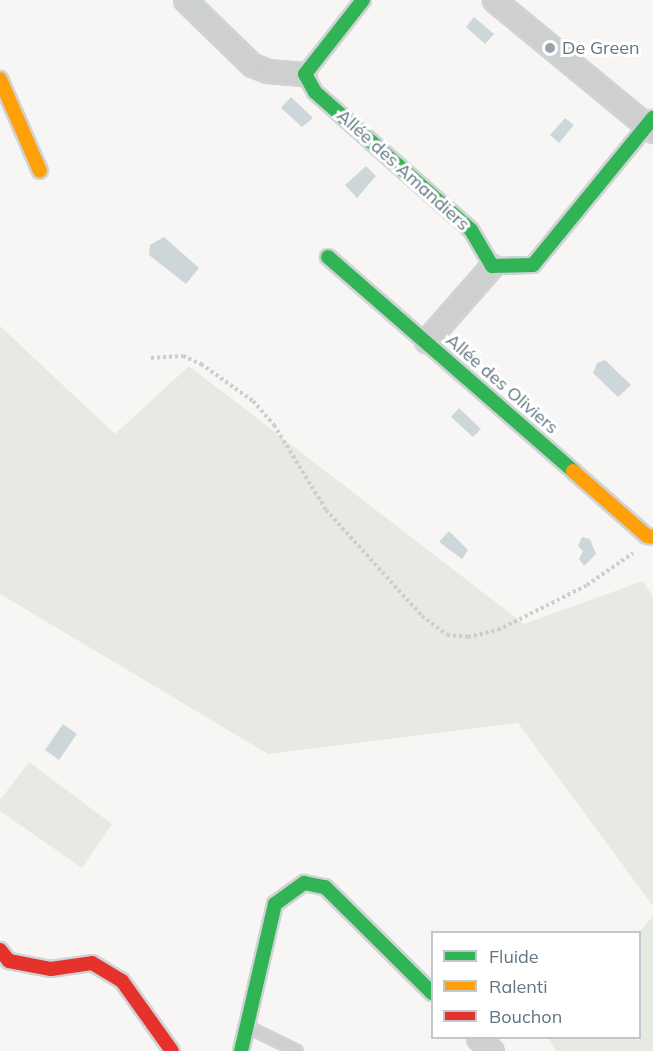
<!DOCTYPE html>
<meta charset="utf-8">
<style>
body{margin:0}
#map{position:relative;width:653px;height:1051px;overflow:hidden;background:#f7f6f5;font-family:Mulish,sans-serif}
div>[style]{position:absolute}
.green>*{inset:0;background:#e7eae3}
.water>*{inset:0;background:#cdd7d9}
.path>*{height:4px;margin-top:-2px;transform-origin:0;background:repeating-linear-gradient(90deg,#cccdcd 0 3px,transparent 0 6px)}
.roads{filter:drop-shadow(2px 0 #d0d3d4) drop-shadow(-2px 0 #d0d3d4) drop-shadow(0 2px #d0d3d4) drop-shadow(0 -2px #d0d3d4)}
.lane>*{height:10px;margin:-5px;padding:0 5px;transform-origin:5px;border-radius:5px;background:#ced0d0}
.street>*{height:21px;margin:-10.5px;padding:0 10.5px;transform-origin:10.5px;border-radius:10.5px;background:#ced0d0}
.fast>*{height:14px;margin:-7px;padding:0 7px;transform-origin:7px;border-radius:7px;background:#30b455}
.slow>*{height:14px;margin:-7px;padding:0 7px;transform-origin:7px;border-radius:7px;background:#ff9f0a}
.jam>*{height:14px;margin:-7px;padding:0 7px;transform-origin:7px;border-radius:7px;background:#e5322d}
.dots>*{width:16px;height:16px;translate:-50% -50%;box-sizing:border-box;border:3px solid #fff;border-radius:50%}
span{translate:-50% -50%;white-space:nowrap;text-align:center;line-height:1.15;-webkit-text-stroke:6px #fff;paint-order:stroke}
.poi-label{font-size:18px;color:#617681}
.left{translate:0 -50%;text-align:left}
.street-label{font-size:18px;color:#617681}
.legend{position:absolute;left:431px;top:931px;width:210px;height:108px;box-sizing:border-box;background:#fff;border:2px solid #c0c8cd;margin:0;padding:8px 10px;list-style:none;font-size:18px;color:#617681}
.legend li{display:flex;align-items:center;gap:12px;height:30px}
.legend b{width:30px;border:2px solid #c0c8cd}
</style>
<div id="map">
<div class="green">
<div style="clip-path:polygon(0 326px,115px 434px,189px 366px,524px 624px,643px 581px,653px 597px,653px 906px,518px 723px,268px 754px,0 594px)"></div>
<div style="clip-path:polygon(29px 762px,112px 824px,82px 868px,0 811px,0 800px)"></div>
<div style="clip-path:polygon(653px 916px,653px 1051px,556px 1051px,548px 1038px,640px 1038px,639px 932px)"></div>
</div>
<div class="water">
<div style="clip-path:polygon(474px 17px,494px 34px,485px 44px,466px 27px)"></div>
<div style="clip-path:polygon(291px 97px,313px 118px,302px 127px,281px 108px)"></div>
<div style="clip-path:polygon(565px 118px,574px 125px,559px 143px,550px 135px)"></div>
<div style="clip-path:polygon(366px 166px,376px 176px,357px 198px,345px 185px)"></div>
<div style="clip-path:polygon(164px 237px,199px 268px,186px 284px,149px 255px,150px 245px)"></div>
<div style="clip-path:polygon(605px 360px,631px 385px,618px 397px,593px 373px,597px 363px)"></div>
<div style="clip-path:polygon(459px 408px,481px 429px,473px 437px,451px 417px)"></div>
<div style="clip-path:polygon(449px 531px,468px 550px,462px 559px,439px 542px)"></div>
<div style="clip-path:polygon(582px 537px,590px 539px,596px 554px,584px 566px,579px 559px,583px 551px,578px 546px)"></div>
<div style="clip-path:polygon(63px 724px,77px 734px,59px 760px,45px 750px)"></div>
</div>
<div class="path">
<div style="left:151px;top:358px;width:32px;rotate:-4deg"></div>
<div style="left:183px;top:356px;width:20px;rotate:24deg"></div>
<div style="left:201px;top:364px;width:64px;rotate:35.4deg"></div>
<div style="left:253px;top:401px;width:32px;rotate:49deg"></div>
<div style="left:274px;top:425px;width:100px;rotate:58.5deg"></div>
<div style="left:326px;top:510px;width:143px;rotate:47.8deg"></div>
<div style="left:422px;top:616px;width:31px;rotate:37deg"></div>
<div style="left:447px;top:635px;width:21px;rotate:5deg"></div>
<div style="left:468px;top:637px;width:31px;rotate:-13deg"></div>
<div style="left:498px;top:630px;width:100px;rotate:-26.8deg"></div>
<div style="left:587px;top:585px;width:56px;rotate:-34.8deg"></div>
</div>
<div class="roads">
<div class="lane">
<div style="left:250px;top:1028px;width:52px;rotate:26.1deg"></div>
</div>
<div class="street">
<div style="left:185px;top:0;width:93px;rotate:44.1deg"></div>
<div style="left:252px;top:65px;width:17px;rotate:21deg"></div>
<div style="left:268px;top:71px;width:37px;rotate:5deg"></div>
<div style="left:494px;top:0;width:206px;rotate:39.5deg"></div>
<div style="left:426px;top:341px;width:100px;rotate:-48.7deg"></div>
<div style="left:478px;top:1038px;width:19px;rotate:43deg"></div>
</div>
<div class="fast">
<div style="left:363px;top:0;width:94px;rotate:128.1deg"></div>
<div style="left:305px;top:74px;width:21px;rotate:61deg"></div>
<div style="left:315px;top:92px;width:208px;rotate:41.5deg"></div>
<div style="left:471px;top:230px;width:42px;rotate:59.7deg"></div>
<div style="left:492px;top:266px;width:41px;rotate:-1.4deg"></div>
<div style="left:533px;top:265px;width:190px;rotate:-50.8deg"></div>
<div style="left:328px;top:257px;width:325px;rotate:41.1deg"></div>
<div style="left:241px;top:1051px;width:151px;rotate:-77deg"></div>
<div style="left:275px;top:904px;width:36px;rotate:-36deg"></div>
<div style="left:304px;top:883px;width:21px;rotate:11deg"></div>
<div style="left:325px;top:887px;width:151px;rotate:44.7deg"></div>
</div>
<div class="slow">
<div style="left:0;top:79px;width:100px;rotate:66.5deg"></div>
<div style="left:573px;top:471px;width:98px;rotate:41.3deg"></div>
<div style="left:647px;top:536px;width:6px;rotate:9deg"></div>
</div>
<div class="jam">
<div style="left:0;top:950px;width:14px;rotate:51deg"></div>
<div style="left:9px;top:961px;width:43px;rotate:10.8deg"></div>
<div style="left:51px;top:969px;width:41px;rotate:-8.3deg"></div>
<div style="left:92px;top:963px;width:35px;rotate:31deg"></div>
<div style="left:122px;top:981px;width:86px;rotate:54.5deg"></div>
</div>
</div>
<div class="dots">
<div style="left:550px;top:48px;background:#96a3aa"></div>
</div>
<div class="poi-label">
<span class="left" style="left:562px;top:48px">De Green</span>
</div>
<div class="street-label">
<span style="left:403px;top:170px;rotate:42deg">Allée des Amandiers</span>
<span style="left:502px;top:384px;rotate:41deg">Allée des Oliviers</span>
</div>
<ul class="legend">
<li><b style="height:8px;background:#30b455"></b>Fluide</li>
<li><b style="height:8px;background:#ff9f0a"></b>Ralenti</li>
<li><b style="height:8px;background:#e5322d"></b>Bouchon</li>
</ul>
</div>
